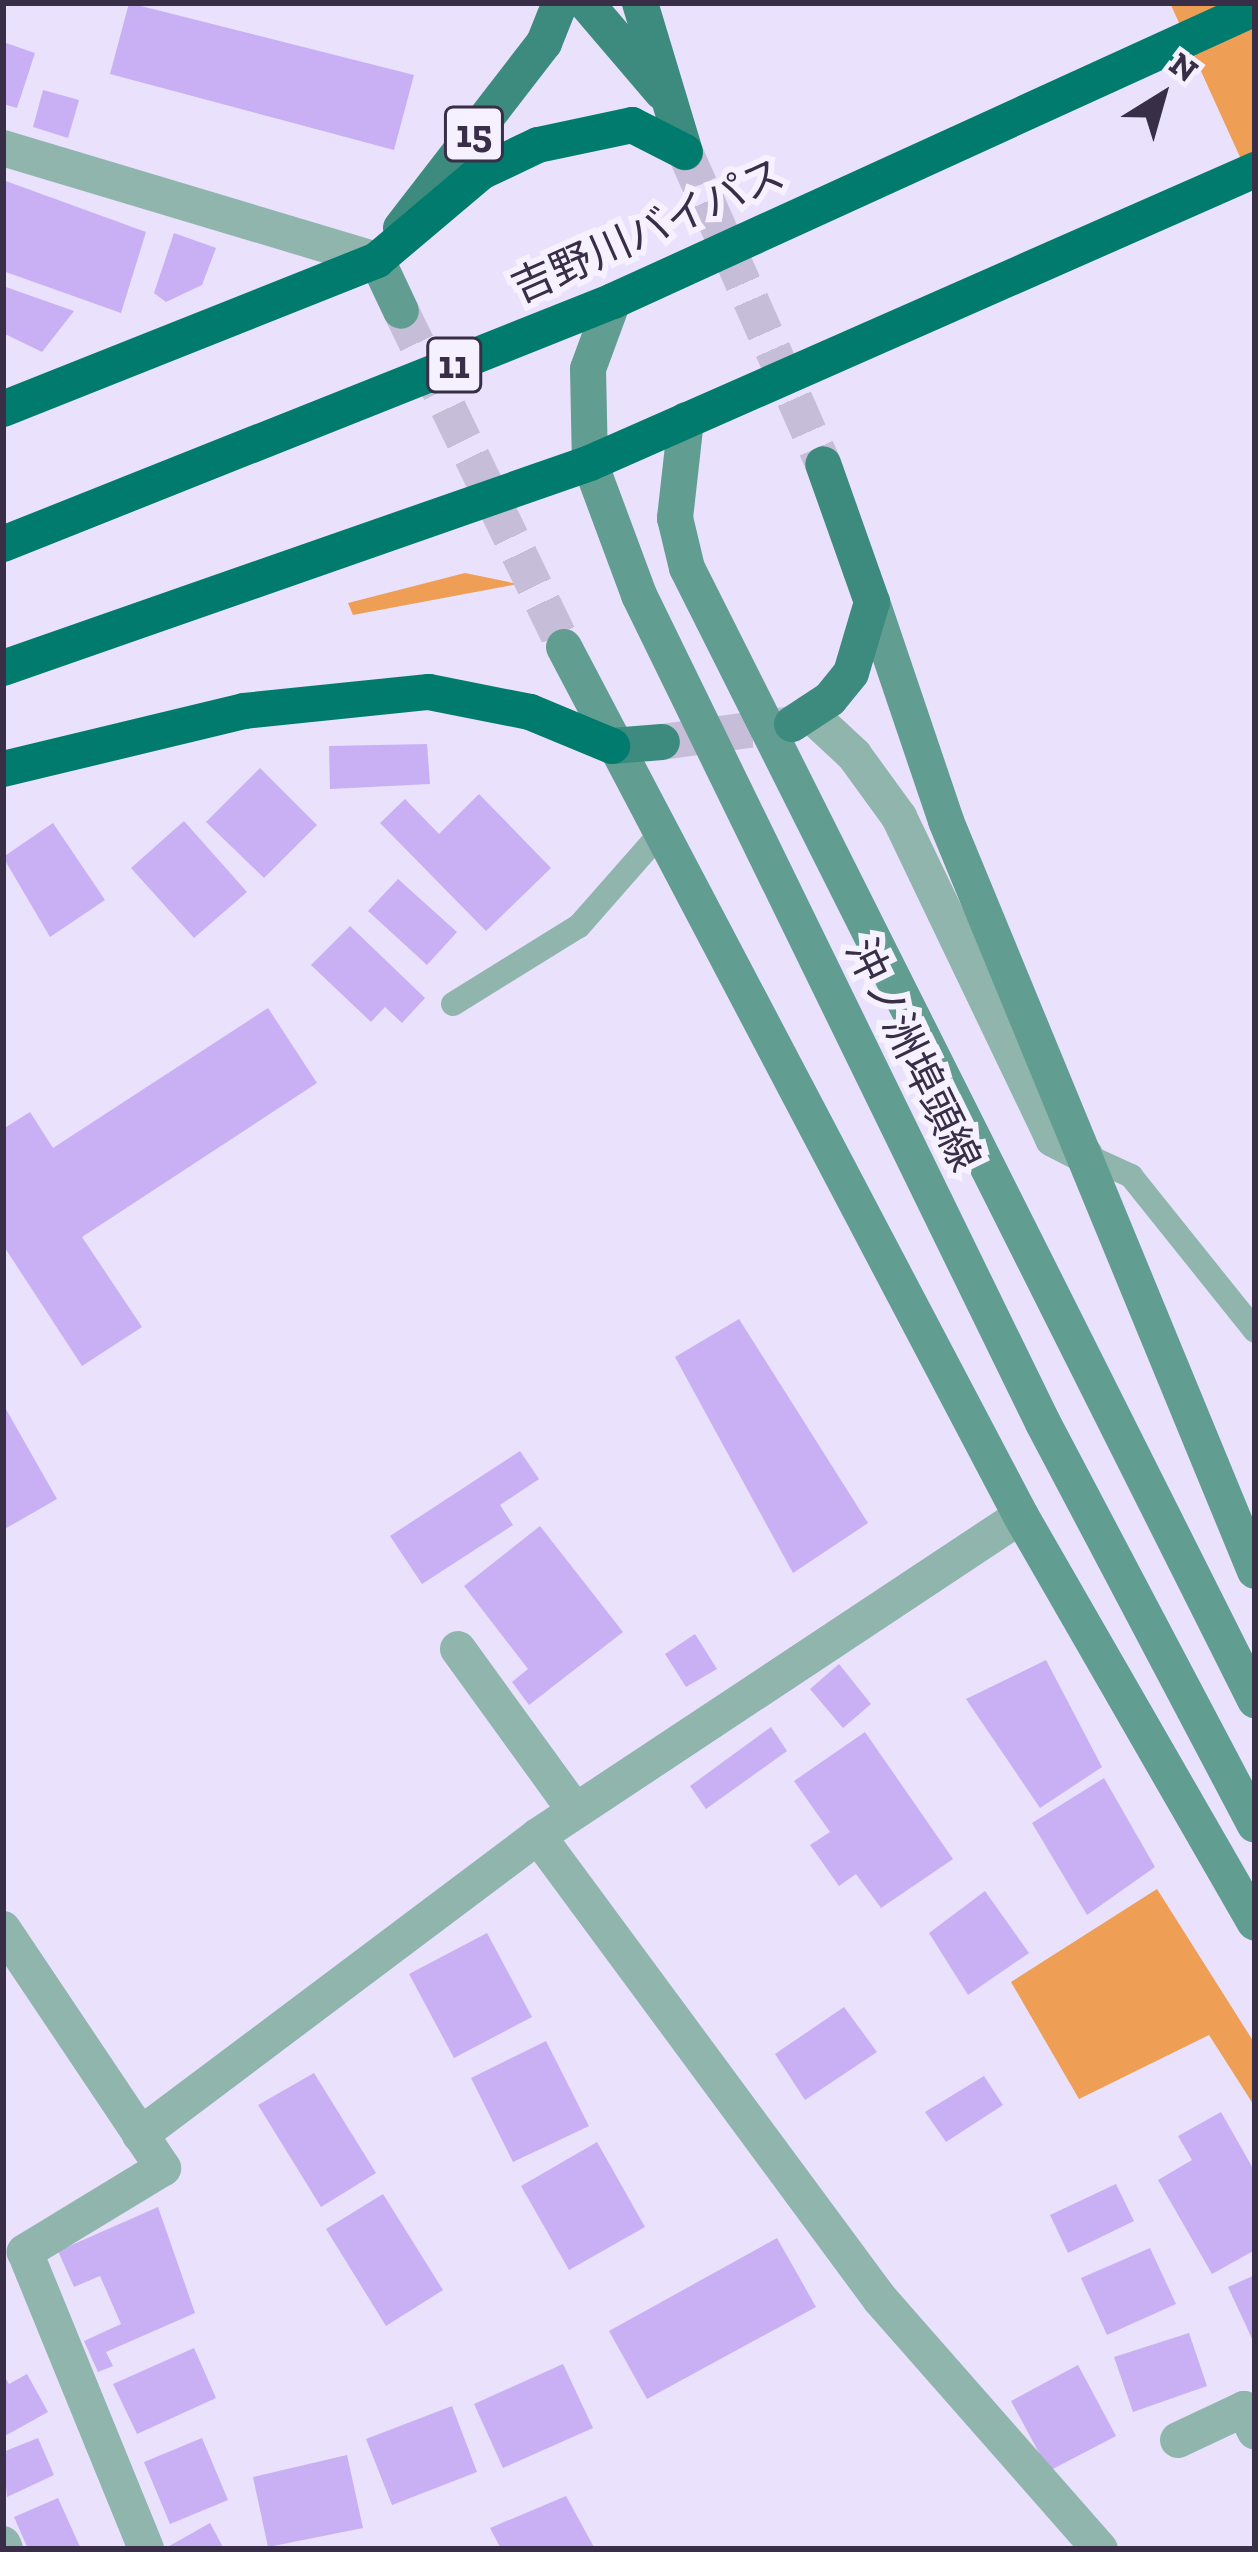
<!DOCTYPE html>
<meta charset="utf-8">
<style>
body{margin:0}
#map{position:relative;width:1258px;height:2552px;overflow:hidden;background:#eae1fc;font-family:"Zilla Slab","Noto Sans JP",serif}
div>[style]{position:absolute}
.green>*{inset:0;background:#ee9e55}
.building>*{inset:0;background:#c9b0f4}
.secondary-tunnel>*{height:36px;margin-top:-18px;transform-origin:0;background:repeating-linear-gradient(90deg,#c6bdd8 0 36px,transparent 0 54px)}
.primary-tunnel>*{height:36px;margin-top:-18px;transform-origin:0;background:repeating-linear-gradient(90deg,#c6bdd8 0 36px,transparent 0 54px)}
.lane>*{height:24px;margin:-12px;padding:0 12px;transform-origin:12px;border-radius:12px;background:#8fb5ad}
.street>*{height:36px;margin:-18px;padding:0 18px;transform-origin:18px;border-radius:18px;background:#8fb5ad}
.secondary>*{height:36px;margin:-18px;padding:0 18px;transform-origin:18px;border-radius:18px;background:#629d92}
.primary>*{height:36px;margin:-18px;padding:0 18px;transform-origin:18px;border-radius:18px;background:#3c8b7e}
.highway>*{height:36px;margin:-18px;padding:0 18px;transform-origin:18px;border-radius:18px;background:#017b6d}
span{translate:-50% -50%;white-space:nowrap;text-align:center;line-height:1.15;-webkit-text-stroke:12px #f5f1fe;paint-order:stroke}
.shield-label span{padding:3px 9px;background:#f5f1fe;border:3px solid;border-radius:9px;-webkit-text-stroke-width:0}
.shield-label{font-size:39px;color:#382e48;font-weight:700}
.street-label{font-size:42px;color:#382e48}
.frame{position:absolute;inset:0;border:6px solid #382e48;pointer-events:none}
.north{position:absolute;left:1102px;top:36px;width:120px;height:120px;-webkit-text-stroke:9px #f5f1fe;paint-order:stroke;rotate:37deg;font-size:33px;font-weight:700;line-height:48px;text-align:center;color:#382e48}
.north::after{content:'';display:block;margin:auto;width:42px;height:54px;background:#382e48;clip-path:polygon(50% 0,100% 100%,50% 72%,0 100%)}
</style>
<div id="map">
<div class="green">
<div style="clip-path:polygon(1170px 3px,1255px 3px,1255px 190px)"></div>
<div style="clip-path:polygon(465px 573px,518px 584px,353px 615px,348px 603px)"></div>
<div style="clip-path:polygon(1157px 1889px,1255px 2044px,1255px 2107px,1209px 2035px,1079px 2099px,1011px 1982px)"></div>
</div>
<div class="building">
<div style="clip-path:polygon(129px 3px,414px 75px,394px 150px,110px 74px)"></div>
<div style="clip-path:polygon(3px 42px,35px 53px,17px 108px,3px 104px)"></div>
<div style="clip-path:polygon(43px 90px,79px 100px,68px 138px,33px 127px)"></div>
<div style="clip-path:polygon(3px 180px,146px 232px,121px 313px,3px 271px)"></div>
<div style="clip-path:polygon(174px 233px,216px 248px,202px 285px,166px 302px,154px 293px)"></div>
<div style="clip-path:polygon(3px 286px,74px 311px,42px 352px,3px 333px)"></div>
<div style="clip-path:polygon(427px 744px,430px 784px,330px 789px,329px 746px)"></div>
<div style="clip-path:polygon(260px 768px,317px 825px,264px 878px,206px 822px)"></div>
<div style="clip-path:polygon(479px 794px,551px 868px,486px 931px,380px 823px,405px 799px,439px 834px)"></div>
<div style="clip-path:polygon(184px 821px,247px 892px,194px 938px,131px 868px)"></div>
<div style="clip-path:polygon(53px 823px,105px 900px,50px 937px,3px 857px)"></div>
<div style="clip-path:polygon(398px 879px,457px 932px,427px 965px,368px 911px)"></div>
<div style="clip-path:polygon(350px 926px,425px 998px,402px 1023px,385px 1007px,371px 1022px,311px 965px)"></div>
<div style="clip-path:polygon(268px 1008px,317px 1083px,82px 1237px,142px 1327px,82px 1366px,3px 1245px,3px 1129px,30px 1112px,53px 1148px)"></div>
<div style="clip-path:polygon(739px 1319px,868px 1523px,793px 1573px,675px 1357px)"></div>
<div style="clip-path:polygon(3px 1404px,57px 1499px,3px 1530px)"></div>
<div style="clip-path:polygon(520px 1451px,539px 1479px,500px 1505px,513px 1525px,422px 1584px,390px 1536px)"></div>
<div style="clip-path:polygon(540px 1526px,623px 1632px,529px 1705px,512px 1682px,528px 1669px,464px 1586px)"></div>
<div style="clip-path:polygon(695px 1634px,717px 1669px,686px 1687px,665px 1654px)"></div>
<div style="clip-path:polygon(1046px 1660px,1102px 1767px,1040px 1808px,966px 1699px)"></div>
<div style="clip-path:polygon(839px 1664px,871px 1704px,843px 1728px,810px 1689px)"></div>
<div style="clip-path:polygon(771px 1727px,787px 1751px,706px 1809px,690px 1786px)"></div>
<div style="clip-path:polygon(865px 1732px,953px 1859px,881px 1908px,856px 1874px,839px 1886px,810px 1845px,830px 1832px,794px 1781px)"></div>
<div style="clip-path:polygon(1104px 1778px,1155px 1867px,1087px 1915px,1032px 1823px)"></div>
<div style="clip-path:polygon(985px 1891px,1029px 1953px,968px 1995px,929px 1933px)"></div>
<div style="clip-path:polygon(487px 1933px,532px 2017px,454px 2058px,409px 1974px)"></div>
<div style="clip-path:polygon(844px 2007px,877px 2052px,805px 2100px,775px 2054px)"></div>
<div style="clip-path:polygon(546px 2041px,589px 2126px,513px 2162px,471px 2078px)"></div>
<div style="clip-path:polygon(314px 2073px,376px 2173px,321px 2207px,258px 2105px)"></div>
<div style="clip-path:polygon(984px 2076px,1003px 2105px,946px 2142px,925px 2112px)"></div>
<div style="clip-path:polygon(1221px 2112px,1255px 2172px,1255px 2250px,1212px 2274px,1158px 2180px,1192px 2160px,1178px 2136px)"></div>
<div style="clip-path:polygon(597px 2142px,645px 2227px,569px 2270px,521px 2186px)"></div>
<div style="clip-path:polygon(1116px 2184px,1134px 2221px,1068px 2253px,1050px 2215px)"></div>
<div style="clip-path:polygon(383px 2194px,443px 2290px,386px 2326px,326px 2229px)"></div>
<div style="clip-path:polygon(158px 2207px,195px 2313px,106px 2352px,113px 2366px,98px 2372px,84px 2341px,121px 2324px,100px 2276px,74px 2287px,58px 2251px)"></div>
<div style="clip-path:polygon(777px 2238px,816px 2307px,647px 2399px,609px 2331px)"></div>
<div style="clip-path:polygon(1150px 2248px,1176px 2304px,1107px 2335px,1081px 2278px)"></div>
<div style="clip-path:polygon(1255px 2275px,1255px 2345px,1228px 2287px)"></div>
<div style="clip-path:polygon(1189px 2333px,1207px 2386px,1133px 2412px,1114px 2357px)"></div>
<div style="clip-path:polygon(194px 2348px,216px 2398px,137px 2434px,113px 2384px)"></div>
<div style="clip-path:polygon(563px 2364px,593px 2428px,503px 2468px,474px 2404px)"></div>
<div style="clip-path:polygon(1078px 2365px,1116px 2436px,1049px 2471px,1011px 2401px)"></div>
<div style="clip-path:polygon(3px 2374px,9px 2384px,27px 2374px,48px 2412px,3px 2437px)"></div>
<div style="clip-path:polygon(452px 2406px,477px 2472px,392px 2505px,366px 2439px)"></div>
<div style="clip-path:polygon(38px 2438px,54px 2475px,7px 2497px,3px 2452px)"></div>
<div style="clip-path:polygon(202px 2438px,228px 2500px,170px 2524px,144px 2462px)"></div>
<div style="clip-path:polygon(347px 2455px,363px 2528px,268px 2547px,253px 2477px)"></div>
<div style="clip-path:polygon(566px 2496px,595px 2549px,501px 2549px,490px 2528px)"></div>
<div style="clip-path:polygon(58px 2498px,81px 2549px,28px 2549px,14px 2517px)"></div>
<div style="clip-path:polygon(210px 2523px,224px 2549px,164px 2549px)"></div>
</div>
<div class="secondary-tunnel">
<div style="left:401px;top:311px;width:373px;rotate:64.1deg"></div>
</div>
<div class="primary-tunnel">
<div style="left:685px;top:152px;width:341px;rotate:66.1deg"></div>
<div style="left:662px;top:742px;width:131px;rotate:-7.9deg"></div>
</div>
<div class="lane">
<div style="left:453px;top:1004px;width:148px;rotate:-31.8deg"></div>
<div style="left:579px;top:926px;width:121px;rotate:-48.7deg"></div>
<div style="left:1085px;top:1155px;width:51px;rotate:24.5deg"></div>
<div style="left:1131px;top:1176px;width:198px;rotate:51.3deg"></div>
</div>
<div class="street">
<div style="left:3px;top:148px;width:390px;rotate:16.7deg"></div>
<div style="left:809px;top:713px;width:62px;rotate:43deg"></div>
<div style="left:854px;top:755px;width:77px;rotate:54deg"></div>
<div style="left:899px;top:817px;width:357px;rotate:64.4deg"></div>
<div style="left:1053px;top:1139px;width:36px;rotate:27deg"></div>
<div style="left:458px;top:1649px;width:198px;rotate:54.1deg"></div>
<div style="left:538px;top:1836px;width:579px;rotate:-33.53deg"></div>
<div style="left:3px;top:1929px;width:288px;rotate:56.2deg"></div>
<div style="left:163px;top:2168px;width:162px;rotate:148.7deg"></div>
<div style="left:25px;top:2252px;width:321px;rotate:67.8deg"></div>
<div style="left:140px;top:2135px;width:498px;rotate:-36.9deg"></div>
<div style="left:538px;top:1836px;width:576px;rotate:53.55deg"></div>
<div style="left:880px;top:2299px;width:333px;rotate:48.7deg"></div>
<div style="left:1178px;top:2440px;width:73px;rotate:-25.2deg"></div>
<div style="left:1244px;top:2409px;width:25px;rotate:64deg"></div>
<div style="left:3px;top:2544px;width:5px;rotate:68deg"></div>
</div>
<div class="secondary">
<div style="left:377px;top:260px;width:56px;rotate:64.8deg"></div>
<div style="left:613px;top:301px;width:72px;rotate:110.2deg"></div>
<div style="left:588px;top:369px;width:94px;rotate:88.8deg"></div>
<div style="left:590px;top:463px;width:141px;rotate:69.6deg"></div>
<div style="left:639px;top:595px;width:921px;rotate:63.99deg"></div>
<div style="left:1043px;top:1423px;width:454px;rotate:62.2deg"></div>
<div style="left:686px;top:420px;width:99px;rotate:96.4deg"></div>
<div style="left:675px;top:518px;width:51px;rotate:76.5deg"></div>
<div style="left:687px;top:568px;width:1267px;rotate:63.35deg"></div>
<div style="left:872px;top:602px;width:231px;rotate:71.3deg"></div>
<div style="left:946px;top:821px;width:811px;rotate:67.61deg"></div>
<div style="left:564px;top:647px;width:982px;rotate:62.26deg"></div>
<div style="left:1021px;top:1516px;width:469px;rotate:60.1deg"></div>
</div>
<div class="primary">
<div style="left:586px;top:3px;width:117px;rotate:49.5deg"></div>
<div style="left:640px;top:3px;width:156px;rotate:73.2deg"></div>
<div style="left:401px;top:228px;width:234px;rotate:-52.3deg"></div>
<div style="left:544px;top:43px;width:43px;rotate:-68.2deg"></div>
<div style="left:792px;top:724px;width:45px;rotate:-33.3deg"></div>
<div style="left:830px;top:699px;width:33px;rotate:-51deg"></div>
<div style="left:851px;top:673px;width:74px;rotate:-73.5deg"></div>
<div style="left:872px;top:602px;width:146px;rotate:-109.5deg"></div>
<div style="left:612px;top:746px;width:50px;rotate:-4.6deg"></div>
</div>
<div class="highway">
<div style="left:3px;top:409px;width:403px;rotate:-21.7deg"></div>
<div style="left:377px;top:260px;width:136px;rotate:-40.2deg"></div>
<div style="left:481px;top:172px;width:63px;rotate:-25.3deg"></div>
<div style="left:538px;top:145px;width:96px;rotate:-12deg"></div>
<div style="left:632px;top:125px;width:59px;rotate:27deg"></div>
<div style="left:3px;top:544px;width:657px;rotate:-21.72deg"></div>
<div style="left:613px;top:301px;width:706px;rotate:-24.53deg"></div>
<div style="left:3px;top:668px;width:622px;rotate:-19.25deg"></div>
<div style="left:590px;top:463px;width:727px;rotate:-23.78deg"></div>
<div style="left:3px;top:769px;width:248px;rotate:-13.5deg"></div>
<div style="left:244px;top:711px;width:186px;rotate:-5.9deg"></div>
<div style="left:429px;top:692px;width:103px;rotate:11.2deg"></div>
<div style="left:530px;top:712px;width:89px;rotate:22.5deg"></div>
</div>
<div class="shield-label">
<span style="left:474px;top:134px">15</span>
<span style="left:454px;top:365px">11</span>
</div>
<div class="street-label">
<span style="left:648px;top:231px;rotate:-24deg">吉野川バイパス</span>
<span style="left:913px;top:1055px;rotate:64deg">沖ノ洲埠頭線</span>
</div>
<div class="frame"></div>
<div class="north">N</div>
</div>
